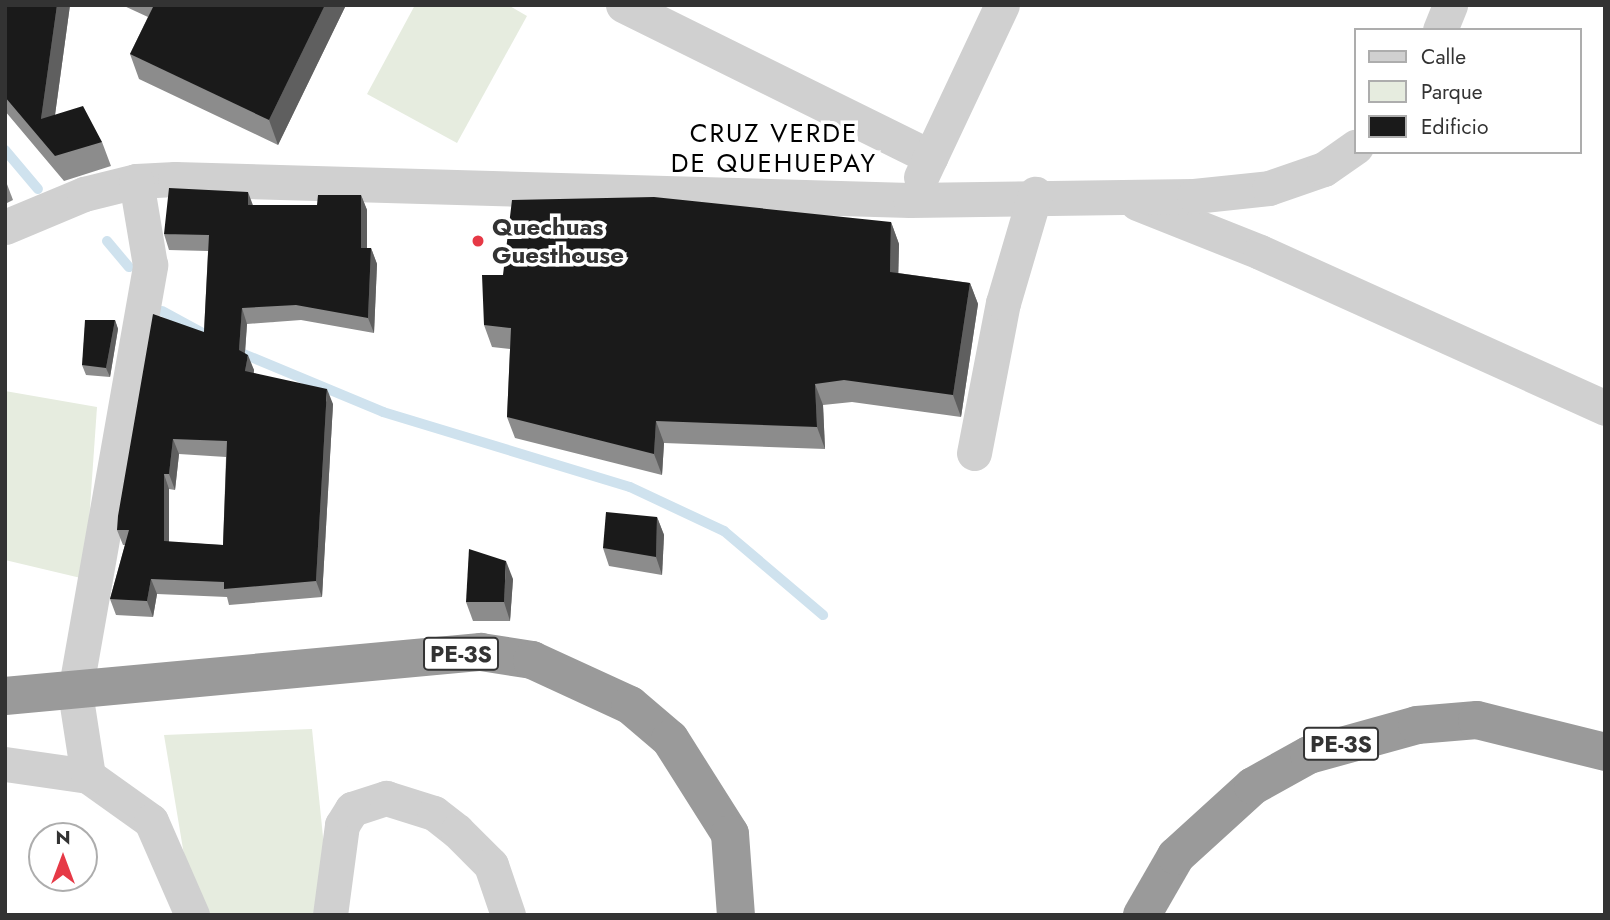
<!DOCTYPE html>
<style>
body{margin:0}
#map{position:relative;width:1610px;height:920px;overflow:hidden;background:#fff;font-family:Jost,sans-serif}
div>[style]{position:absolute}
.green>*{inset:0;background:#e6ecdf}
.stream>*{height:10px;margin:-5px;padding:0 5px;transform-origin:5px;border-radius:5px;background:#cfe2ee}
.minor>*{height:35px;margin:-17.5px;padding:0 17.5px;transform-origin:17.5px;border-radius:17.5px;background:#d0d0d0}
.highway>*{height:38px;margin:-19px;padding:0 19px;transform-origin:19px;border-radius:19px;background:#9a9a9a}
.wall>*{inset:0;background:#8c8c8c}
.shaded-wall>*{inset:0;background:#5f5f5f}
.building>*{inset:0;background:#1a1a1a}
.dots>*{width:19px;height:19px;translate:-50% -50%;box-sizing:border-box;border:4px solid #fff;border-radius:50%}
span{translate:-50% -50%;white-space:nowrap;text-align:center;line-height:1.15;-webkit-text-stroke:7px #fff;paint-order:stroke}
.shield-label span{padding:2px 5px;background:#fff;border:2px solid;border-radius:5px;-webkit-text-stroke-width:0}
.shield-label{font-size:23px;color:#333;font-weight:700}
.poi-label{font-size:24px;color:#333;font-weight:700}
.left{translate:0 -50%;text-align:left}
.neighbourhood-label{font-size:26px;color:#000;letter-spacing:2px}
.frame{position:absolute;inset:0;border:7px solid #333;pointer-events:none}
.legend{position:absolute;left:1354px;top:28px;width:228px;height:126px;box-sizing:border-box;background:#fff;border:2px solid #adadad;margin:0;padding:9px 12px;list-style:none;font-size:21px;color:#333}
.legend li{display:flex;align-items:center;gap:14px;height:35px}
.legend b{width:35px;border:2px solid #adadad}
.north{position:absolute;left:28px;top:822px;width:70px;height:70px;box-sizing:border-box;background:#fff;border:2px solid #adadad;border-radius:50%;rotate:0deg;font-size:19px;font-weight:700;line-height:28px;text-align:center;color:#333}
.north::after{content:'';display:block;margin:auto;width:24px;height:32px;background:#e63946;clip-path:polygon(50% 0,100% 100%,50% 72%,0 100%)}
</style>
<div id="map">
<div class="green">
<div style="clip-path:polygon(415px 5px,508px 5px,527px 16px,457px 143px,367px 94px)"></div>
<div style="clip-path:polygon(5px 391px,97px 407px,85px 579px,5px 560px)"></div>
<div style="clip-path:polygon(312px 729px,331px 915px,194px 915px,164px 735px)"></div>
</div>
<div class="stream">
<div style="left:5px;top:150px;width:51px;rotate:49.8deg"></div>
<div style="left:107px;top:241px;width:34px;rotate:50deg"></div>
<div style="left:162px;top:311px;width:57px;rotate:28.4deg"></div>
<div style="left:239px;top:352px;width:156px;rotate:22.6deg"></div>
<div style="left:383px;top:412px;width:258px;rotate:16.9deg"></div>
<div style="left:630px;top:487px;width:104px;rotate:25.1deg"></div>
<div style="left:724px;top:531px;width:130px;rotate:40.3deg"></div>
</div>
<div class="minor">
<div style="left:623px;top:5px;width:343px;rotate:26.3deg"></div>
<div style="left:1440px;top:30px;width:27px;rotate:-68deg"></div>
<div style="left:921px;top:177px;width:190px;rotate:-64.8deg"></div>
<div style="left:1137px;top:203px;width:132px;rotate:21.7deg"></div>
<div style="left:1260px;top:252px;width:379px;rotate:24.3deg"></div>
<div style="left:5px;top:227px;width:86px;rotate:-22.7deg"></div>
<div style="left:84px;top:194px;width:54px;rotate:-14deg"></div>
<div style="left:136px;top:181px;width:39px;rotate:-3deg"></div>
<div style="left:175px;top:179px;width:735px;rotate:1.64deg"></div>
<div style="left:910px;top:200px;width:284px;rotate:-0.8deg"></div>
<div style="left:1194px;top:196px;width:75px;rotate:-6.1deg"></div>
<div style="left:1269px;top:188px;width:58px;rotate:-19.1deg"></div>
<div style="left:1324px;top:169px;width:39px;rotate:-35deg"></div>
<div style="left:974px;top:453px;width:153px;rotate:-79.1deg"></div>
<div style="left:1003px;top:303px;width:114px;rotate:-73.6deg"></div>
<div style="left:5px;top:764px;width:84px;rotate:8.2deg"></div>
<div style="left:88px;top:776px;width:77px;rotate:35.5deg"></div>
<div style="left:151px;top:821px;width:103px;rotate:66.4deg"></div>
<div style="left:88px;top:776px;width:85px;rotate:-98.8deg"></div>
<div style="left:75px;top:692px;width:434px;rotate:-80deg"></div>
<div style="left:150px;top:265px;width:85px;rotate:-99.5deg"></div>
<div style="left:330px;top:915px;width:91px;rotate:-82.4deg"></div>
<div style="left:342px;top:825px;width:19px;rotate:-58deg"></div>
<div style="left:352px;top:809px;width:36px;rotate:-18deg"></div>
<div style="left:386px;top:798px;width:50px;rotate:17.4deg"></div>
<div style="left:434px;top:813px;width:29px;rotate:38deg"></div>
<div style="left:457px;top:831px;width:48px;rotate:45deg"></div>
<div style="left:491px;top:865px;width:53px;rotate:71.2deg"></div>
</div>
<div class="highway">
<div style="left:5px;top:696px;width:478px;rotate:-5.3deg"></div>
<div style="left:481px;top:652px;width:52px;rotate:8.9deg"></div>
<div style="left:532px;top:660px;width:108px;rotate:24.7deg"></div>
<div style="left:630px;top:705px;width:52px;rotate:40.4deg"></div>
<div style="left:670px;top:739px;width:112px;rotate:57.7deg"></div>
<div style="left:730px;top:834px;width:81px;rotate:85.8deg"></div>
<div style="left:1142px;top:915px;width:68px;rotate:-60deg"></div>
<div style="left:1176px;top:856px;width:104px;rotate:-42.3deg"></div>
<div style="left:1253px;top:786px;width:64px;rotate:-29deg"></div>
<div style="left:1309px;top:755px;width:112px;rotate:-15.5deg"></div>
<div style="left:1417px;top:725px;width:60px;rotate:-4.8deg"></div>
<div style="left:1477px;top:720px;width:132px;rotate:14deg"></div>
</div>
<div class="wall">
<div style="clip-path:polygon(5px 5px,70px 5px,55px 115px,102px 142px,111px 166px,64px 181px,5px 111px)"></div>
<div style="clip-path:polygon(122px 5px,346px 5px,278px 145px,139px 79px,130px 54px,148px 17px)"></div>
<div style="clip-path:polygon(5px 179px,13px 200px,5px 204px)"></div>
<div style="clip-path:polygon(evenodd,361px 195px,367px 210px,367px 248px,371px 248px,377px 264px,374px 333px,301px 320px,247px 324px,245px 353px,254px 370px,254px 373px,333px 404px,322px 597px,229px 605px,227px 597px,157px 594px,153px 617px,116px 615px,110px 599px,125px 545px,123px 545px,117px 530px,204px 332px,208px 251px,169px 250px,164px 234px,253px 205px,317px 205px,361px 195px,179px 454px,226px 457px,223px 545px,169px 542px,169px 489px,175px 490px,179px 454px)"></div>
<div style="clip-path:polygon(891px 222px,899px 244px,898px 273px,970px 283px,978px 304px,961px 417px,852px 402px,823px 405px,825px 449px,664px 443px,662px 475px,515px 438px,507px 417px,510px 349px,492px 347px,484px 325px)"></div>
<div style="clip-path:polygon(115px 320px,118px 329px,110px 377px,86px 375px,82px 365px)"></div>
<div style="clip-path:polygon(657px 517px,664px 535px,662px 575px,609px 566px,603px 548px)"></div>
<div style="clip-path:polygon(513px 579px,510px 621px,473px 621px,466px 602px)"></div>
</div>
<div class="shaded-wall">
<div style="clip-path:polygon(57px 5px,70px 5px,51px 144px,41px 119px)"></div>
<div style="clip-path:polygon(325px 5px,346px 5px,278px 145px,269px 120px)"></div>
<div style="clip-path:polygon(248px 192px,254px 208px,248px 205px)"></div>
<div style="clip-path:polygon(361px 195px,367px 210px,367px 264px,361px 248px)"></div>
<div style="clip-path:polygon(891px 222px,899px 244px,898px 293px,890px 272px)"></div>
<div style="clip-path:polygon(371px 248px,377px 264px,374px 333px,368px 318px)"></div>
<div style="clip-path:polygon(970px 283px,978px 304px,961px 417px,953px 395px)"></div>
<div style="clip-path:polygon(242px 308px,247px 324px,244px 365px,239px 350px)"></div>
<div style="clip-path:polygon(115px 320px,118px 329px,110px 377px,106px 368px)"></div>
<div style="clip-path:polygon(248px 355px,254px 370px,251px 386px,245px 371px)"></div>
<div style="clip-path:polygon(815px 384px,823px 405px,825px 449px,817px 427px)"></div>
<div style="clip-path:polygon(327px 389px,333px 404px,322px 597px,316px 581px)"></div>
<div style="clip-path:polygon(656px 421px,664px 443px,662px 475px,654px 454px)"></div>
<div style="clip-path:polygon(173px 439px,179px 454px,175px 490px,169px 474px)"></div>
<div style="clip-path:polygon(164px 474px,169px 489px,169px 557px,164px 541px)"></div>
<div style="clip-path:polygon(657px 517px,664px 535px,662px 575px,656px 557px)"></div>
<div style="clip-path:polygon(506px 561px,513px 579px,510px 621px,504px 602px)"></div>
<div style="clip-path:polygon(151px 579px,157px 594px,153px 617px,147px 601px)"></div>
</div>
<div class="building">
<div style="clip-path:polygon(5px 5px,57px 5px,41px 119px,83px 106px,102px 142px,55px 156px,5px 97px)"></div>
<div style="clip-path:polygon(154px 5px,325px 5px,269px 120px,130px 54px)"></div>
<div style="clip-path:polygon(evenodd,169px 188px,248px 192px,248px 205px,317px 205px,318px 195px,361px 195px,361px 248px,371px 248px,368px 318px,296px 305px,242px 308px,239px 350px,248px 355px,245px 371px,327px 389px,316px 581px,224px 589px,224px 582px,151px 579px,147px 601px,110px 599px,129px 530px,117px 530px,118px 516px,153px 314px,204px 332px,209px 235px,164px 234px,169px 188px,173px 439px,227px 441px,223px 545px,164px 541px,164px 474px,169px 474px,173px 439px)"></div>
<div style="clip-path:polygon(654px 197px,891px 222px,890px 272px,970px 283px,953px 395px,844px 380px,815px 384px,817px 427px,656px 421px,654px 454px,507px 417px,511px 328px,484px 325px,482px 275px,503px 275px,512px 200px)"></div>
<div style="clip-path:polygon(85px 320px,115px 320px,106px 368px,82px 365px)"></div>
<div style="clip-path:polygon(606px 512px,657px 517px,656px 557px,603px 548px)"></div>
<div style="clip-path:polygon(469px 549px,506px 561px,504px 602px,466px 602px)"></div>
</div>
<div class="dots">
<div style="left:478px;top:241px;background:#e63946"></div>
</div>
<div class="shield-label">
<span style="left:461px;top:654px">PE-3S</span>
<span style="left:1341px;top:744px">PE-3S</span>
</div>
<div class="poi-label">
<span class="left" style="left:492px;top:241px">Quechuas<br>Guesthouse</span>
</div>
<div class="neighbourhood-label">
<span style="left:774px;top:149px">CRUZ VERDE<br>DE QUEHUEPAY</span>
</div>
<div class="frame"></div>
<ul class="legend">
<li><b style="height:9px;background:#d0d0d0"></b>Calle</li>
<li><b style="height:19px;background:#e6ecdf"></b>Parque</li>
<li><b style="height:19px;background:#1a1a1a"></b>Edificio</li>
</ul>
<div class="north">N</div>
</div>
